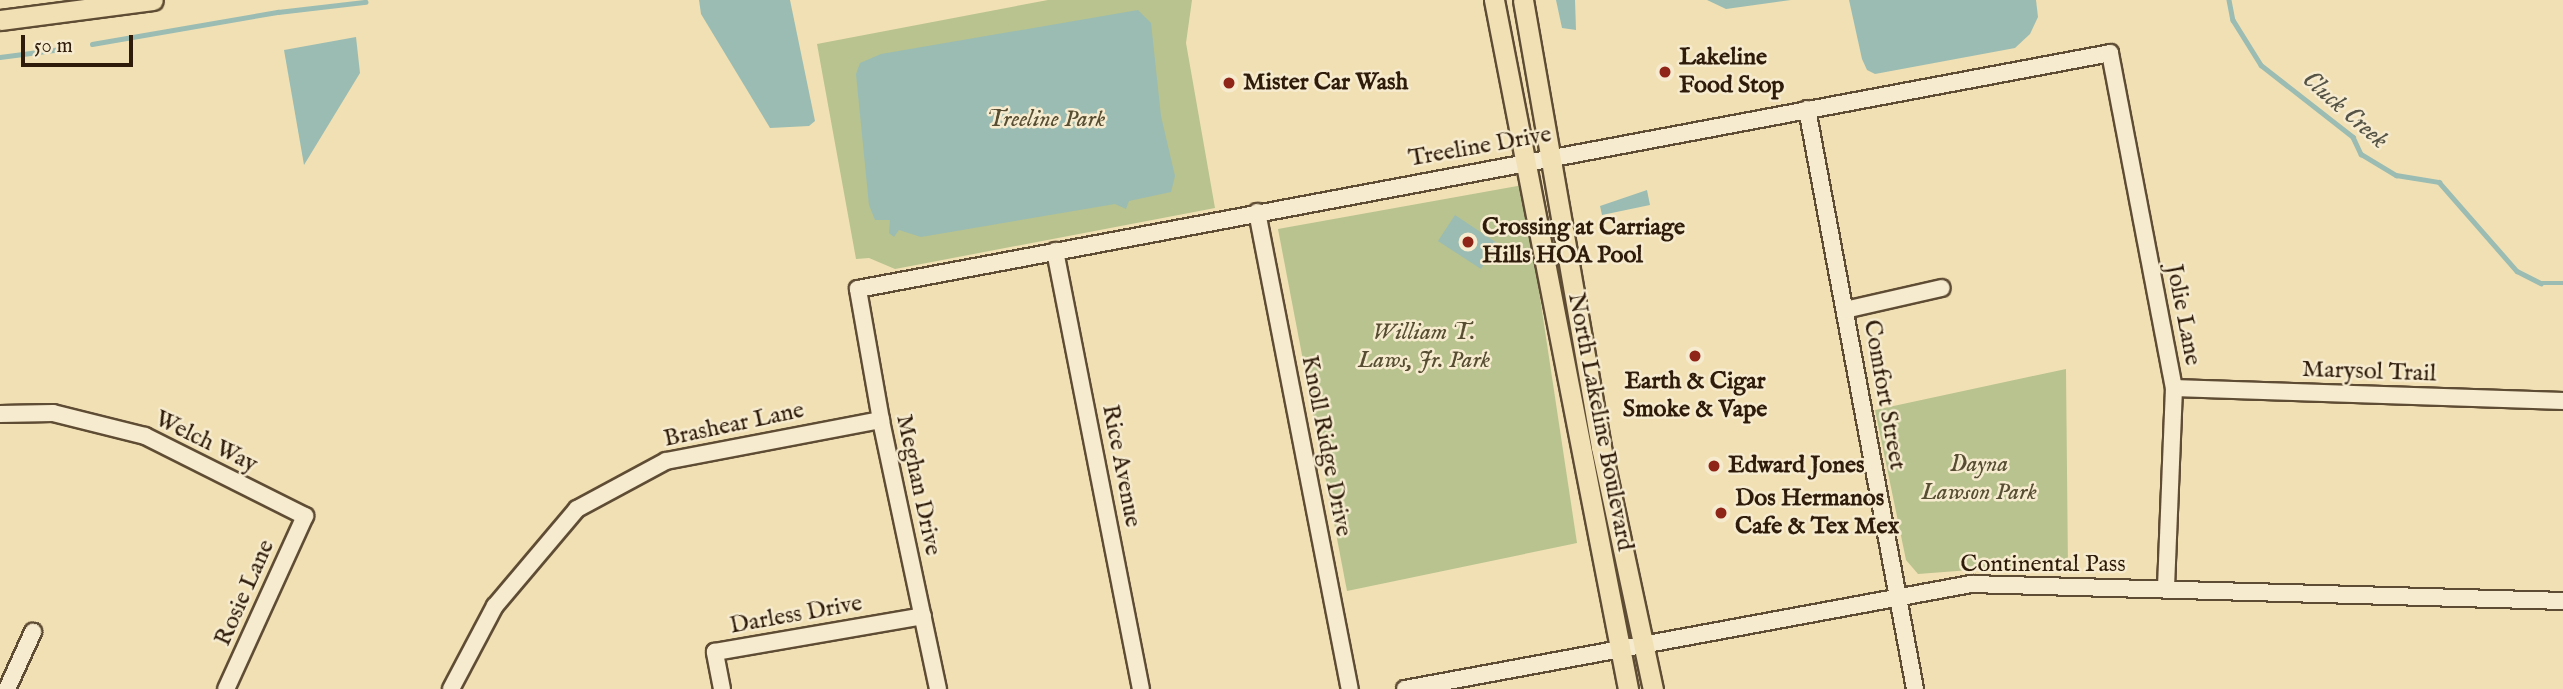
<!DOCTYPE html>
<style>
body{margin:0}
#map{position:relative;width:2563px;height:689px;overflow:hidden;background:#f1e0b4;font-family:"IM FELL English",serif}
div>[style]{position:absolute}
.green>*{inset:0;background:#b8c38f}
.water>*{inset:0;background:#9bbcb2}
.stream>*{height:4.5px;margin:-2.25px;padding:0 2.25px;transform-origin:2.25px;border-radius:2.25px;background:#9bbcb2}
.roads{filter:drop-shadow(2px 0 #5f4c34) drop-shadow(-2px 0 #5f4c34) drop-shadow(0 2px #5f4c34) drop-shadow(0 -2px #5f4c34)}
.minor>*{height:16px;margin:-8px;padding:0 8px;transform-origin:8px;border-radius:8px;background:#f6ebce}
.major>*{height:19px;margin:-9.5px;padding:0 9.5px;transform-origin:9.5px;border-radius:9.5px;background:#f1e0b4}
.dots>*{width:19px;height:19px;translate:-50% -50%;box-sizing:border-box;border:4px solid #f6ebce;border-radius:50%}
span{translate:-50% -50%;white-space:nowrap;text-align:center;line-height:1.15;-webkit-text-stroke:5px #f6ebce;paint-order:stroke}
.poi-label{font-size:24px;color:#2e1b0a;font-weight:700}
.left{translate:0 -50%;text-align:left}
.park-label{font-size:24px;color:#574d32;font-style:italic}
.street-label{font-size:24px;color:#2e1b0a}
.water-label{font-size:26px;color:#545345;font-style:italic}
.scale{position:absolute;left:21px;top:35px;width:112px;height:32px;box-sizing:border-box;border:4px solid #2e1b0a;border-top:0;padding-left:9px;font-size:21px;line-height:24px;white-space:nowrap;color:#2e1b0a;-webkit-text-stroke:5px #f6ebce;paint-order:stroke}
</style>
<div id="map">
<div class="green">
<div style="clip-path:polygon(1048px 0,1192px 0,1186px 43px,1215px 208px,895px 269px,869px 258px,856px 259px,817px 44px)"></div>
<div style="clip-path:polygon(1523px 185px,1577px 543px,1347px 591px,1278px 229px)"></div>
<div style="clip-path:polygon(2066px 369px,2068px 571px,2009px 567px,1918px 574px,1906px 560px,1875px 410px)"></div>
</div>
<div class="water">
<div style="clip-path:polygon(699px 0,790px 0,815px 121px,809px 126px,770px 128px,701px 14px)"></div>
<div style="clip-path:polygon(1556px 0,1575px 0,1576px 30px,1562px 28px)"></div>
<div style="clip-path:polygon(1707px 0,1791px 0,1726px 9px)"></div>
<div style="clip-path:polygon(1849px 0,2036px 0,2038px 17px,2030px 34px,2015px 48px,1875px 74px,1867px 70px,1862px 59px)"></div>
<div style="clip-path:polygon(1138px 10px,1151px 23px,1161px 116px,1175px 176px,1171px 192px,1129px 201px,1126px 209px,1115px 204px,921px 237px,899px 230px,894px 237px,889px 233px,890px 220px,875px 220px,869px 205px,856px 74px,860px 63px,881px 54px)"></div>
<div style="clip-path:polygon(356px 37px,360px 73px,304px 165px,284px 50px)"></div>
<div style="clip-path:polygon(1647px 190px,1650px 205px,1602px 215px,1600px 206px)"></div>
<div style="clip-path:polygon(1455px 215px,1497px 243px,1481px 269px,1438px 241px)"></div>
</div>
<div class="stream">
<div style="left:2229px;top:0;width:20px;rotate:79deg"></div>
<div style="left:2233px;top:20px;width:53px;rotate:58.1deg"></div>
<div style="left:2261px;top:65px;width:117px;rotate:38deg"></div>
<div style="left:2353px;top:137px;width:19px;rotate:65deg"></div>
<div style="left:2361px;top:154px;width:41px;rotate:31deg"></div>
<div style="left:2396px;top:175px;width:44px;rotate:9.2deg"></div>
<div style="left:2439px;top:182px;width:118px;rotate:48.8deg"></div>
<div style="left:2517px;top:271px;width:27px;rotate:27deg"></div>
<div style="left:2541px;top:283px;width:22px"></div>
<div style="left:92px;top:44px;width:189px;rotate:-9.8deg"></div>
<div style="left:278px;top:12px;width:88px;rotate:-6.6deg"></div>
<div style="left:0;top:57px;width:69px;rotate:-7.5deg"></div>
</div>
<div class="roads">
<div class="minor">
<div style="left:1807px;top:109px;width:590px;rotate:79.45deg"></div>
<div style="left:1257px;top:212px;width:486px;rotate:79deg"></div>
<div style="left:1055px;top:251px;width:446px;rotate:78.9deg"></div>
<div style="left:1845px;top:310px;width:99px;rotate:-12.8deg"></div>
<div style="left:2174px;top:388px;width:389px;rotate:1.9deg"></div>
<div style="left:0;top:414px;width:53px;rotate:-1.1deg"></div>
<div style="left:53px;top:413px;width:95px;rotate:14deg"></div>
<div style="left:145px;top:436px;width:179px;rotate:26.6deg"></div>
<div style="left:305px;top:516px;width:190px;rotate:114.5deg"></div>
<div style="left:7px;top:689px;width:63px;rotate:-65.5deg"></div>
<div style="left:451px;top:689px;width:94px;rotate:-62.1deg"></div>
<div style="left:495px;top:606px;width:127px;rotate:-49.8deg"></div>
<div style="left:577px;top:509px;width:101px;rotate:-28.3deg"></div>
<div style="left:666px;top:461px;width:219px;rotate:-10.8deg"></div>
<div style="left:722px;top:689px;width:38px;rotate:-101deg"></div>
<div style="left:715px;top:652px;width:211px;rotate:-9.8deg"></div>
<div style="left:938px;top:689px;width:275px;rotate:-102deg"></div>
<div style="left:881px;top:420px;width:133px;rotate:-100deg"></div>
<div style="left:858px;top:289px;width:1274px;rotate:-10.67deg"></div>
<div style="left:2110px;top:53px;width:341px;rotate:79.2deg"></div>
<div style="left:2174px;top:388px;width:201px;rotate:92.3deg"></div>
<div style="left:1405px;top:689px;width:576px;rotate:-10.51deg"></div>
<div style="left:1971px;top:584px;width:592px;rotate:1.64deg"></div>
</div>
<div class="major">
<div style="left:1494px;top:0;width:702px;rotate:78.99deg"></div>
<div style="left:1523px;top:0;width:454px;rotate:80.1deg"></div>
<div style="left:1601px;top:447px;width:248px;rotate:77.9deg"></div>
<div style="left:0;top:20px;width:154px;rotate:-7.4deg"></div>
</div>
</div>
<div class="dots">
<div style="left:1665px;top:72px;background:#8f2418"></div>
<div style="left:1229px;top:83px;background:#8f2418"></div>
<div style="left:1468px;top:242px;background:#8f2418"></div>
<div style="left:1695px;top:356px;background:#8f2418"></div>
<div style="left:1714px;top:466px;background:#8f2418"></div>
<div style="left:1721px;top:513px;background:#8f2418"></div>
</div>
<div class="poi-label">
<span class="left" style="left:1679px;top:72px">Lakeline<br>Food Stop</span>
<span class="left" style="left:1243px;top:83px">Mister Car Wash</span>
<span class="left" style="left:1482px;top:242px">Crossing at Carriage<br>Hills HOA Pool</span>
<span style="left:1695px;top:396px">Earth &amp; Cigar<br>Smoke &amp; Vape</span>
<span class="left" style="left:1728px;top:466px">Edward Jones</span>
<span class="left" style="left:1735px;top:513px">Dos Hermanos<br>Cafe &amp; Tex Mex</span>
</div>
<div class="park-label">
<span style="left:1046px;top:120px">Treeline Park</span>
<span style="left:1424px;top:347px">William T.<br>Laws, Jr. Park</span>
<span style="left:1979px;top:479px">Dayna<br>Lawson Park</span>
</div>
<div class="street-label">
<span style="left:1480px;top:147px;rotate:-10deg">Treeline Drive</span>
<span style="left:2183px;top:315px;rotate:79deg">Jolie Lane</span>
<span style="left:2369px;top:372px;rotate:2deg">Marysol Trail</span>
<span style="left:1884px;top:395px;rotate:80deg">Comfort Street</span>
<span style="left:1600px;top:422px;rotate:79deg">North Lakeline Boulevard</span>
<span style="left:734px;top:425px;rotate:-12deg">Brashear Lane</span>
<span style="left:206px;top:442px;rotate:26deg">Welch Way</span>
<span style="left:1326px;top:446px;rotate:79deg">Knoll Ridge Drive</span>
<span style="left:1121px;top:466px;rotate:79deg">Rice Avenue</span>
<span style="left:918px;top:485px;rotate:78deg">Meghan Drive</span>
<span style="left:2043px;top:565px">Continental Pass</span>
<span style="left:245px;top:593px;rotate:-66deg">Rosie Lane</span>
<span style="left:796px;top:615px;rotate:-10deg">Darless Drive</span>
</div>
<div class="water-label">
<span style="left:2345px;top:110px;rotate:41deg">Cluck Creek</span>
</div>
<div class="scale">50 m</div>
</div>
